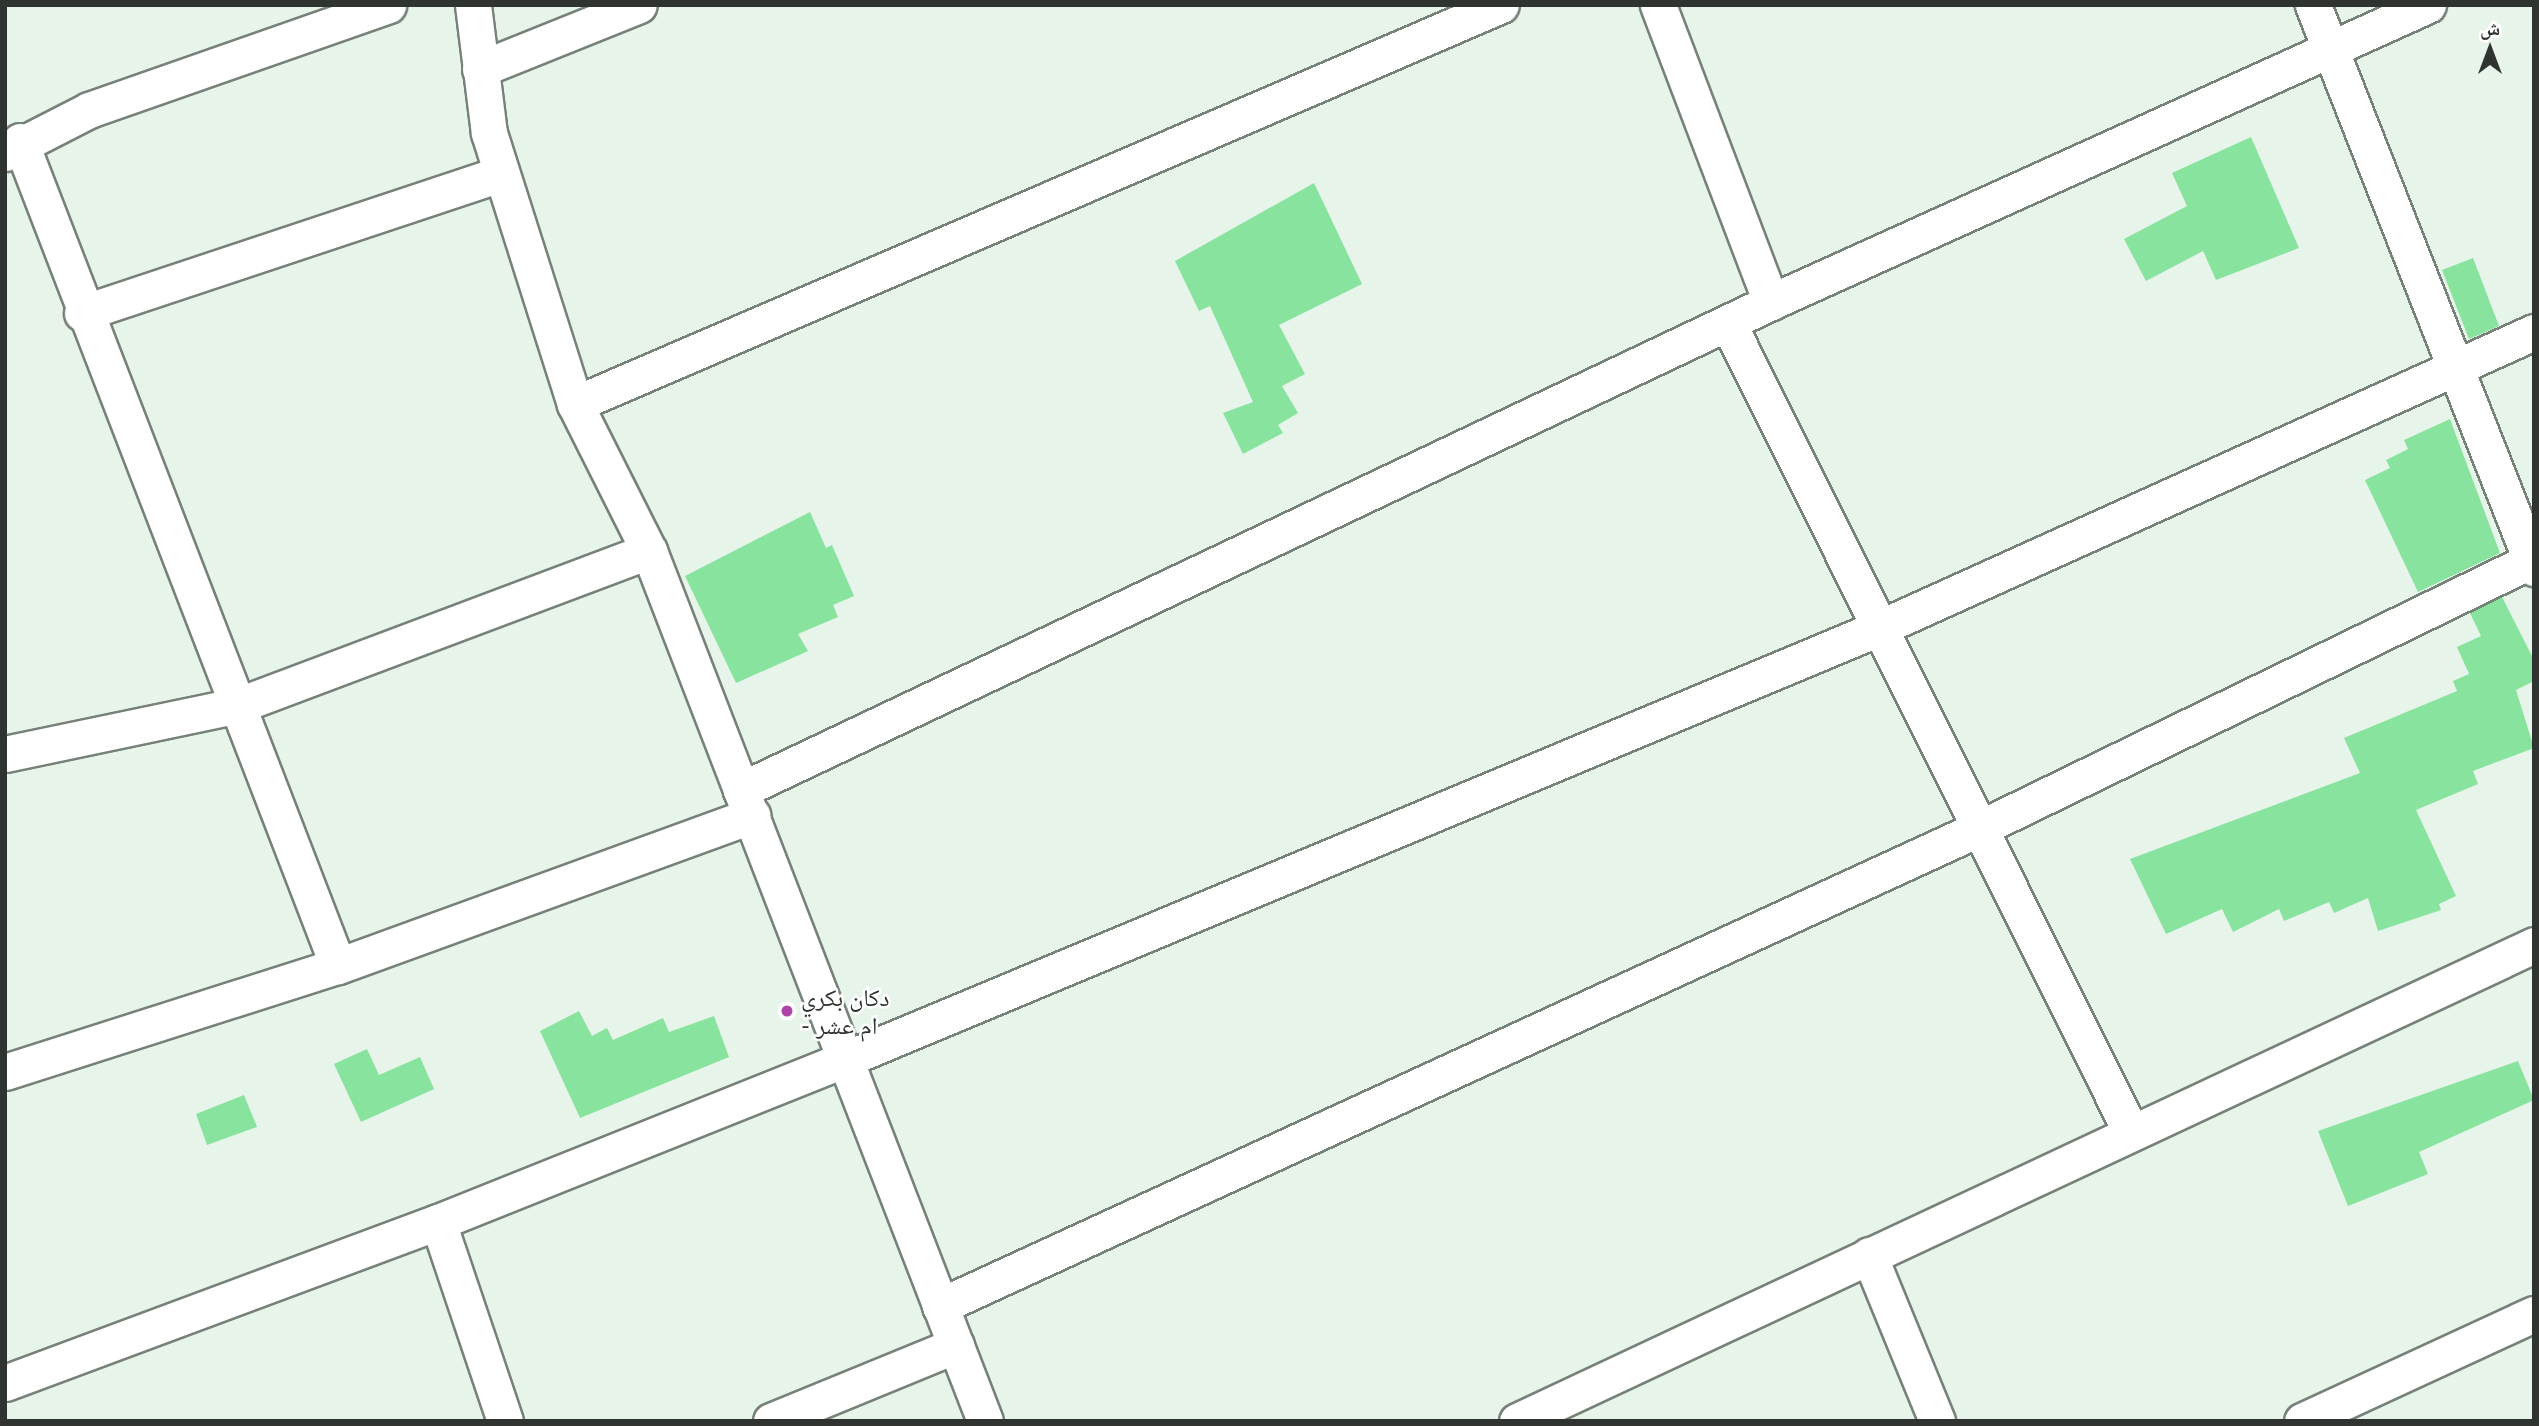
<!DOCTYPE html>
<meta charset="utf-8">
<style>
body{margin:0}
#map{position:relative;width:2539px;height:1426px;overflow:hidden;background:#e7f4ea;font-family:Lato,"Noto Naskh Arabic",sans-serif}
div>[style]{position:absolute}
.building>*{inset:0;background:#88e39f}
.roads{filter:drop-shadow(2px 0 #768178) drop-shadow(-2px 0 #768178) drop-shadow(0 2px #768178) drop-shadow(0 -2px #768178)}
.minor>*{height:35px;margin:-17.5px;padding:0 17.5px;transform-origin:17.5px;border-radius:17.5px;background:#fff}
.dots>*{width:19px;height:19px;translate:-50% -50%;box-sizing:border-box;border:4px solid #fff;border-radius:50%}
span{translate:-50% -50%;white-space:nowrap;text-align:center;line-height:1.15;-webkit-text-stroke:5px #fff;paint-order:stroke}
.poi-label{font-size:24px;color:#2f3430}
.left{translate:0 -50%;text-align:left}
.frame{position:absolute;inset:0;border:7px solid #2f3430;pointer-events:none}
.north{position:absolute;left:2455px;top:14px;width:70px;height:70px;-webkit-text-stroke:5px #fff;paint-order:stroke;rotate:0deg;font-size:19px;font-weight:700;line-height:28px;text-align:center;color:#2f3430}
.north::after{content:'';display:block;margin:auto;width:24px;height:32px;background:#2f3430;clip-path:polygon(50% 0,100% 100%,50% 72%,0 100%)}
</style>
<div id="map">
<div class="building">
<div style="clip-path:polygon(2251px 137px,2299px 248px,2216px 280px,2203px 251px,2146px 281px,2124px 239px,2187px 206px,2172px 173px)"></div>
<div style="clip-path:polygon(1314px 183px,1362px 284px,1279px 325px,1305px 374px,1282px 386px,1298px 413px,1278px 425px,1283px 433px,1243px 454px,1223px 413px,1253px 402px,1210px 306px,1199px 311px,1175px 261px)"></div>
<div style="clip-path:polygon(2473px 258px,2499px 326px,2469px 339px,2442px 270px)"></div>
<div style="clip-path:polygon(2450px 419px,2500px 553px,2418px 592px,2365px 480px,2390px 468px,2386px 460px,2408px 449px,2404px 440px)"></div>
<div style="clip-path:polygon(810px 512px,826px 548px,832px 545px,854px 596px,833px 605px,838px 617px,798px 634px,808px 651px,736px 683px,685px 576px)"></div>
<div style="clip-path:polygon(2502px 597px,2534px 660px,2534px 681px,2516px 690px,2534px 748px,2473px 771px,2478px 784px,2416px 810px,2456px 896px,2439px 904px,2441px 910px,2378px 931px,2368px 898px,2334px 913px,2329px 902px,2284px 921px,2279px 909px,2233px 932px,2222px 909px,2166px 934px,2130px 859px,2360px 773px,2344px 738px,2457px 691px,2453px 681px,2469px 674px,2457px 647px,2481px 636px,2470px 613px)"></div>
<div style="clip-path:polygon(579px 1011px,592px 1036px,607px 1028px,613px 1040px,663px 1018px,669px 1032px,714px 1016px,729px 1057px,580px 1118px,540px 1031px)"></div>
<div style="clip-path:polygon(367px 1049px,379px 1075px,420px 1057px,434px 1089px,361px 1122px,334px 1064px)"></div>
<div style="clip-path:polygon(2518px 1061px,2534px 1100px,2419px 1152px,2428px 1174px,2348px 1206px,2318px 1131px)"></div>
<div style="clip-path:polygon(244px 1095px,257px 1127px,207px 1145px,196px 1114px)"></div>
</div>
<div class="roads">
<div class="minor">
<div style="left:473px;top:5px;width:129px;rotate:82.9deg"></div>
<div style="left:489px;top:133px;width:284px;rotate:72.4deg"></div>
<div style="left:575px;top:404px;width:165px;rotate:63.3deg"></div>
<div style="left:649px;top:551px;width:256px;rotate:68.9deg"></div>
<div style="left:1658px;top:5px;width:318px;rotate:69.2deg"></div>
<div style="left:2313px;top:5px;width:605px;rotate:68.57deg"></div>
<div style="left:480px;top:69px;width:171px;rotate:-21.9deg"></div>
<div style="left:20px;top:141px;width:884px;rotate:68.92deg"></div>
<div style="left:5px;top:153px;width:94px;rotate:-27.1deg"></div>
<div style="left:89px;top:110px;width:317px;rotate:-19.3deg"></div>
<div style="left:82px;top:313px;width:441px;rotate:-18.4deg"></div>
<div style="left:1728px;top:323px;width:904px;rotate:63.52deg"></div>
<div style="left:575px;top:404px;width:1008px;rotate:-23.31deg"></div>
<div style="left:5px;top:754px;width:239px;rotate:-11.8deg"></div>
<div style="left:239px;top:705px;width:438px;rotate:-20.6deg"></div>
<div style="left:5px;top:1072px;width:349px;rotate:-17.7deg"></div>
<div style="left:338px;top:966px;width:441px;rotate:-20deg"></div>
<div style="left:438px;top:1222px;width:210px;rotate:71.4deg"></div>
<div style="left:1869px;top:1255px;width:179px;rotate:67.7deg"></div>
<div style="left:940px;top:1306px;width:1142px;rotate:-24.68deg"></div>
<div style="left:1978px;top:829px;width:618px;rotate:-25.9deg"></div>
<div style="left:5px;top:1383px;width:462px;rotate:-20.4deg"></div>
<div style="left:438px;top:1222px;width:439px;rotate:-21.8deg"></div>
<div style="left:846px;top:1059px;width:1119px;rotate:-22.65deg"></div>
<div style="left:1879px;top:628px;width:719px;rotate:-24.32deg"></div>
<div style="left:771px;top:1421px;width:200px;rotate:-22.3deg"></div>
<div style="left:985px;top:1421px;width:677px;rotate:-111.14deg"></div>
<div style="left:741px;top:790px;width:1140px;rotate:-25.35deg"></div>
<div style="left:1771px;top:302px;width:721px;rotate:-24.33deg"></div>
<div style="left:1517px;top:1421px;width:1123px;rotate:-25.08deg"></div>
<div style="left:2302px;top:1421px;width:255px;rotate:-24.8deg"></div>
</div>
</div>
<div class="dots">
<div style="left:787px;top:1011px;background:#ae44a5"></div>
</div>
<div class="poi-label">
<span class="left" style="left:801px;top:1011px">دكان بكري<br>- ام عشر</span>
</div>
<div class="frame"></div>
<div class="north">ش</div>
</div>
